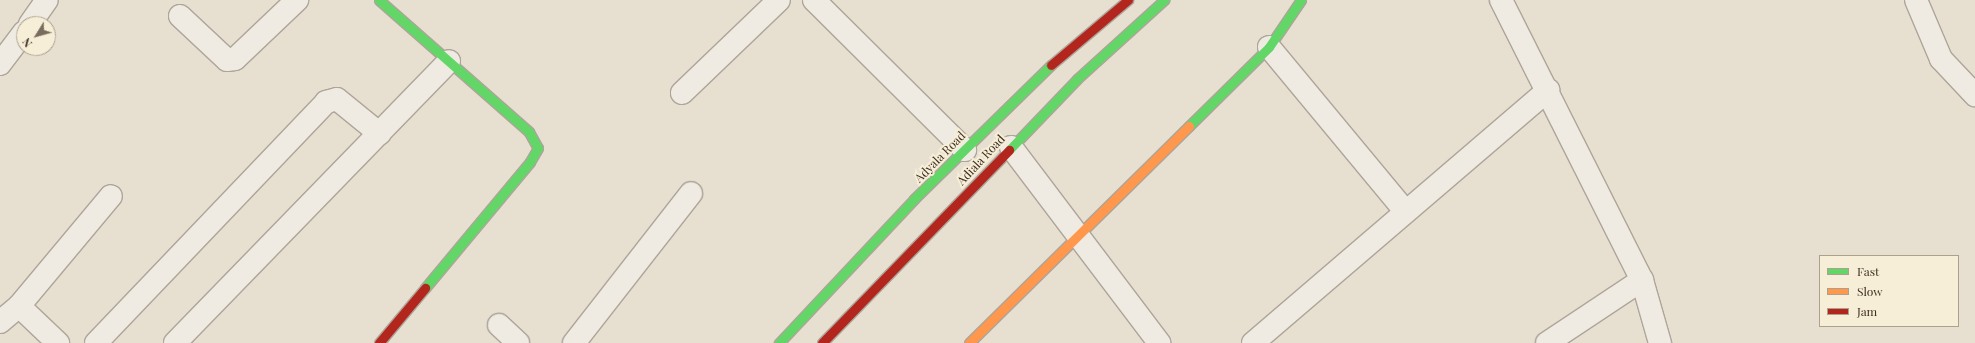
<!DOCTYPE html>
<style>
body{margin:0}
#map{position:relative;width:1975px;height:343px;overflow:hidden;background:#e7e0d1;font-family:"Playfair Display",serif}
div>[style]{position:absolute}
.roads{filter:drop-shadow(1px 0 #ada599) drop-shadow(-1px 0 #ada599) drop-shadow(0 1px #ada599) drop-shadow(0 -1px #ada599)}
.street>*{height:22px;margin:-11px;padding:0 11px;transform-origin:11px;border-radius:11px;background:#efebe3}
.fast>*{height:9px;margin:-4.5px;padding:0 4.5px;transform-origin:4.5px;border-radius:4.5px;background:#63d668}
.slow>*{height:9px;margin:-4.5px;padding:0 4.5px;transform-origin:4.5px;border-radius:4.5px;background:#ff974d}
.jam>*{height:9px;margin:-4.5px;padding:0 4.5px;transform-origin:4.5px;border-radius:4.5px;background:#b3261e}
span{translate:-50% -50%;white-space:nowrap;text-align:center;line-height:1.15;-webkit-text-stroke:4px #f7eed8;paint-order:stroke}
.street-label{font-size:12px;color:#3d2e20}
.legend{position:absolute;left:1819px;top:255px;width:140px;height:72px;box-sizing:border-box;background:#f7eed8;border:1px solid #ada18e;margin:0;padding:5px 7px;list-style:none;font-size:12px;color:#3d2e20}
.legend li{display:flex;align-items:center;gap:8px;height:20px}
.legend b{width:20px;border:1px solid #ada18e}
.north{position:absolute;left:16px;top:16px;width:40px;height:40px;box-sizing:border-box;background:#f7eed8;border:1px solid #ada18e;border-radius:50%;rotate:233deg;font-size:11px;font-weight:700;line-height:16px;text-align:center;color:#3d2e20}
.north::after{content:'';display:block;margin:auto;width:14px;height:18px;background:#786c5e;clip-path:polygon(50% 0,100% 100%,50% 72%,0 100%)}
</style>
<div id="map">
<div class="roads">
<div class="street">
<div style="left:814px;top:0;width:213px;rotate:44.8deg"></div>
<div style="left:1501px;top:0;width:313px;rotate:63.3deg"></div>
<div style="left:1642px;top:280px;width:66px;rotate:74.1deg"></div>
<div style="left:1916px;top:0;width:64px;rotate:67deg"></div>
<div style="left:1941px;top:59px;width:50px;rotate:46.6deg"></div>
<div style="left:180px;top:16px;width:64px;rotate:43.1deg"></div>
<div style="left:227px;top:60px;width:8px;rotate:-7deg"></div>
<div style="left:235px;top:59px;width:86px;rotate:-43.6deg"></div>
<div style="left:30px;top:24px;width:29px;rotate:-55deg"></div>
<div style="left:1269px;top:47px;width:214px;rotate:50.3deg"></div>
<div style="left:0;top:64px;width:40px;rotate:-53deg"></div>
<div style="left:682px;top:93px;width:134px;rotate:-43.8deg"></div>
<div style="left:1011px;top:147px;width:246px;rotate:52.9deg"></div>
<div style="left:19px;top:306px;width:54px;rotate:43.5deg"></div>
<div style="left:0;top:322px;width:25px;rotate:-40deg"></div>
<div style="left:19px;top:306px;width:143px;rotate:-50.1deg"></div>
<div style="left:499px;top:325px;width:26px;rotate:43deg"></div>
<div style="left:96px;top:343px;width:333px;rotate:-46.3deg"></div>
<div style="left:326px;top:102px;width:11px;rotate:-15deg"></div>
<div style="left:337px;top:99px;width:55px;rotate:39.1deg"></div>
<div style="left:175px;top:343px;width:393px;rotate:-45.8deg"></div>
<div style="left:574px;top:343px;width:190px;rotate:-52deg"></div>
<div style="left:1253px;top:343px;width:389px;rotate:-40.6deg"></div>
<div style="left:1547px;top:343px;width:114px;rotate:-33.6deg"></div>
</div>
<div class="fast">
<div style="left:379px;top:0;width:200px;rotate:41.3deg"></div>
<div style="left:529px;top:132px;width:18px;rotate:61deg"></div>
<div style="left:538px;top:148px;width:16px;rotate:120deg"></div>
<div style="left:530px;top:162px;width:164px;rotate:129.8deg"></div>
<div style="left:1189px;top:126px;width:112px;rotate:-44.6deg"></div>
<div style="left:1269px;top:47px;width:57px;rotate:-55.8deg"></div>
<div style="left:1009px;top:150px;width:98px;rotate:-46.2deg"></div>
<div style="left:1077px;top:79px;width:118px;rotate:-42.2deg"></div>
<div style="left:779px;top:343px;width:197px;rotate:-46.8deg"></div>
<div style="left:914px;top:199px;width:192px;rotate:-44.4deg"></div>
</div>
<div class="slow">
<div style="left:969px;top:343px;width:309px;rotate:-44.6deg"></div>
</div>
<div class="jam">
<div style="left:1051px;top:65px;width:101px;rotate:-40.2deg"></div>
<div style="left:379px;top:343px;width:72px;rotate:-50.1deg"></div>
<div style="left:822px;top:343px;width:269px;rotate:-45.9deg"></div>
</div>
</div>
<div class="street-label">
<span style="left:940px;top:157px;rotate:-45deg">Adyala Road</span>
<span style="left:981px;top:160px;rotate:-47deg">Adiala Road</span>
</div>
<ul class="legend">
<li><b style="height:5px;background:#63d668"></b>Fast</li>
<li><b style="height:5px;background:#ff974d"></b>Slow</li>
<li><b style="height:5px;background:#b3261e"></b>Jam</li>
</ul>
<div class="north">N</div>
</div>
